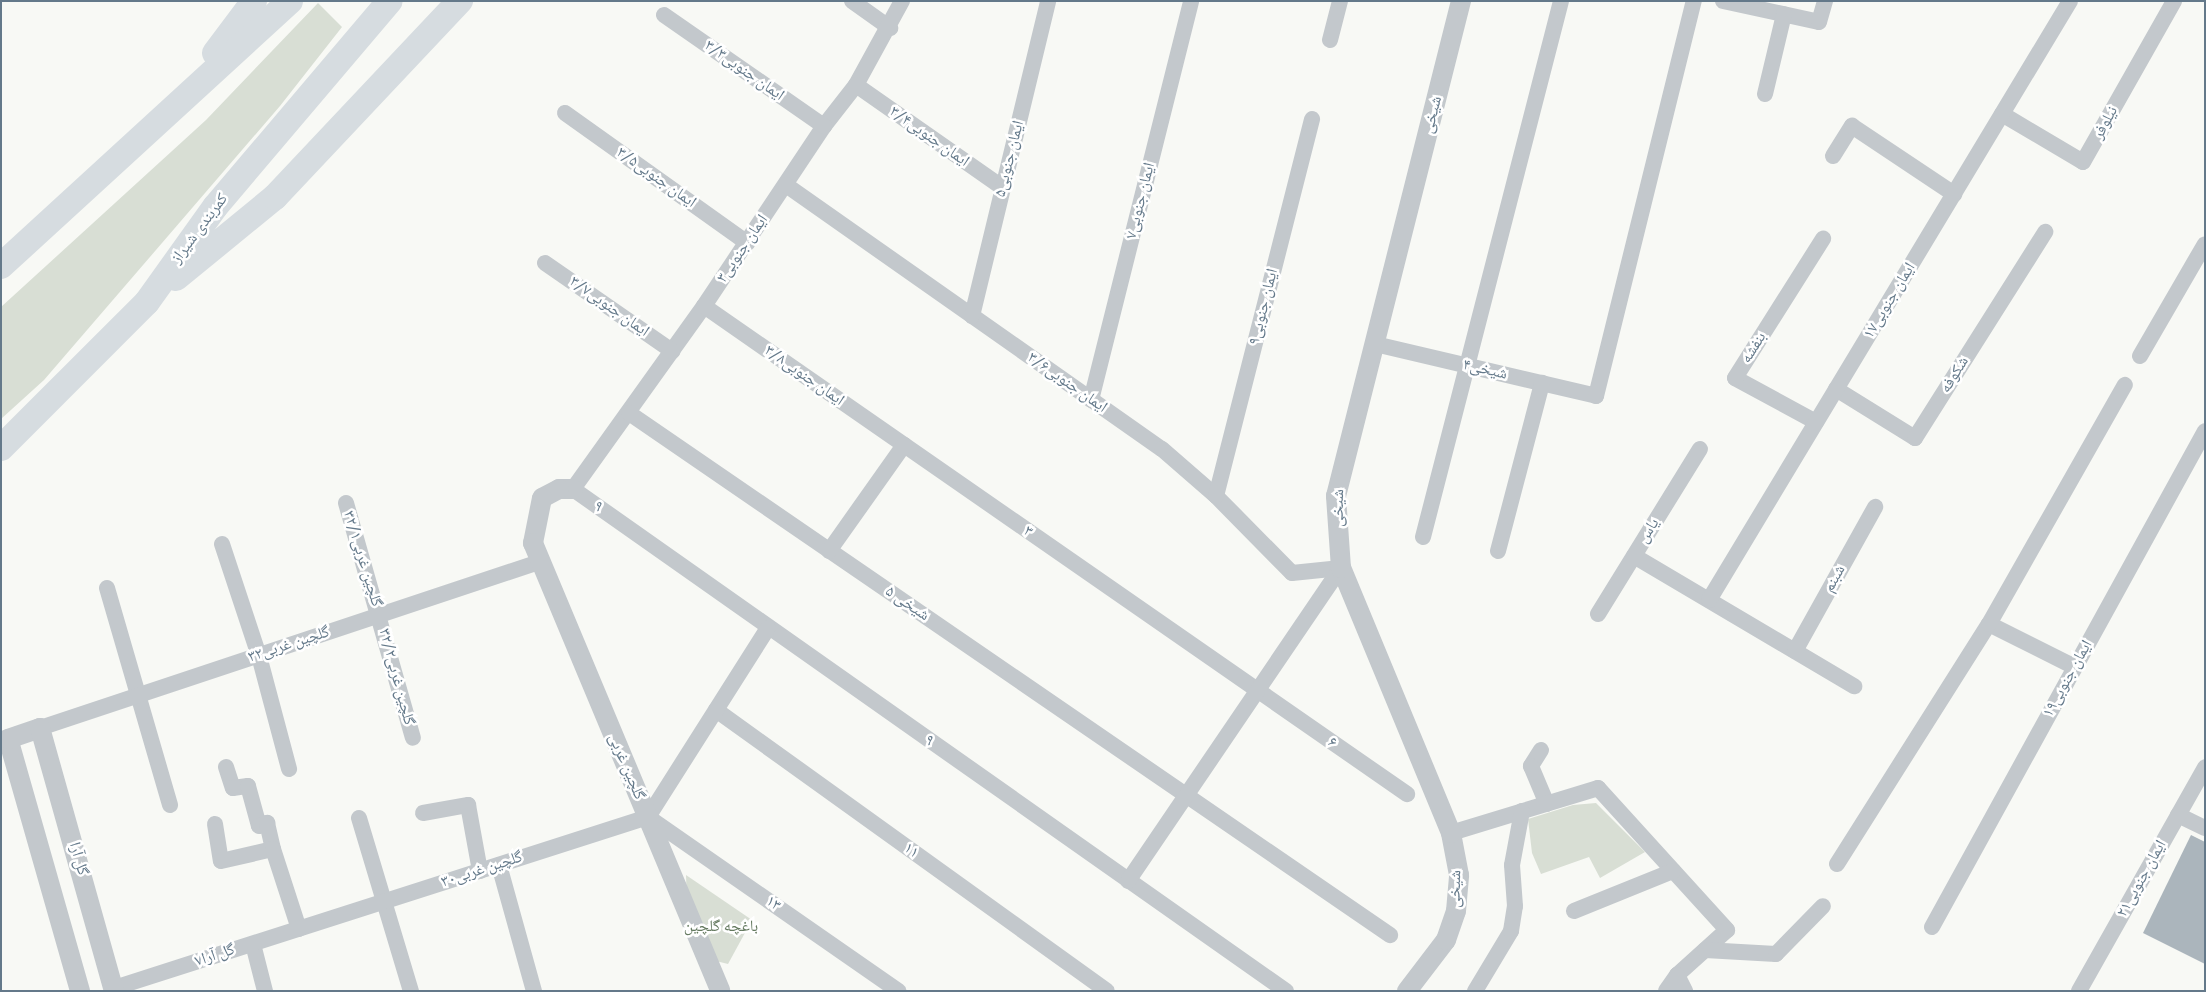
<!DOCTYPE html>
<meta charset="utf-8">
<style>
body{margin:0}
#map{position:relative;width:2206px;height:992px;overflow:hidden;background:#f8f9f5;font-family:Overpass,"Noto Naskh Arabic",sans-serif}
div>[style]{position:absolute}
.green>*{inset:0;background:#d8ded4}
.building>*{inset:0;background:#abb5bc}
.minor>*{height:16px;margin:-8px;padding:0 8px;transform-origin:8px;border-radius:8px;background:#c3c8cc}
.tertiary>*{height:20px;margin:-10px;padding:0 10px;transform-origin:10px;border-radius:10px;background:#c3c8cc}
.trunk>*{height:26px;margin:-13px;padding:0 13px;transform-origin:13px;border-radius:13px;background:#d6dce0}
span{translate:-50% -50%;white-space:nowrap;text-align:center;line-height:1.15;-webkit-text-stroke:5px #fff;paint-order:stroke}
.street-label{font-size:16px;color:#64798a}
.park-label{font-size:16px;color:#657a60}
.frame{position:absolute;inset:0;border:2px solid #64798a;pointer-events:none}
</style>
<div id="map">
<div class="green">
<div style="clip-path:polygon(318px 3px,342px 27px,280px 106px,44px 380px,1px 419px,1px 307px,206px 120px)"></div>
<div style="clip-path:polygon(1596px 803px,1645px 852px,1600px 878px,1589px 857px,1541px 874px,1532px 853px,1528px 819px,1573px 805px)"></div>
<div style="clip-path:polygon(686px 875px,752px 920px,728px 964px,712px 960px,687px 905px)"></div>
</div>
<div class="building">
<div style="clip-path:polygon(2191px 835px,2205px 842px,2205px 964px,2143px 933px)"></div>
</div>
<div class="minor">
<div style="left:852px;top:1px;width:47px;rotate:35.4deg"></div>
<div style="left:902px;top:1px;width:96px;rotate:118.7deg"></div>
<div style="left:856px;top:85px;width:52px;rotate:128deg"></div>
<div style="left:824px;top:126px;width:216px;rotate:123.7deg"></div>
<div style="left:704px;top:306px;width:225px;rotate:125.6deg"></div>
<div style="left:573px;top:489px;width:872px;rotate:35.15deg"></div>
<div style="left:1723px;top:1px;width:98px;rotate:12.3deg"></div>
<div style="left:1819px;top:22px;width:22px;rotate:-74deg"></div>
<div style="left:664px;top:15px;width:195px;rotate:34.8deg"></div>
<div style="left:1330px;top:40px;width:40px;rotate:-75.6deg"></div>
<div style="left:856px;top:85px;width:179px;rotate:35deg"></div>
<div style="left:1765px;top:94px;width:82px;rotate:-76.6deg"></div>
<div style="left:565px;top:113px;width:224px;rotate:35.5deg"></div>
<div style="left:2002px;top:114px;width:94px;rotate:30.7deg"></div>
<div style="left:2083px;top:162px;width:185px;rotate:-60.5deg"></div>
<div style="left:1833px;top:156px;width:36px;rotate:-58deg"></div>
<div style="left:1852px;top:126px;width:123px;rotate:33.7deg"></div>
<div style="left:786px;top:185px;width:459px;rotate:35.1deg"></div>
<div style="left:1162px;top:449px;width:72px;rotate:41deg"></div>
<div style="left:1216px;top:496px;width:108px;rotate:45.4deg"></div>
<div style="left:1292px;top:573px;width:49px;rotate:-5.8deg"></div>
<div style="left:545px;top:263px;width:155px;rotate:34.7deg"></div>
<div style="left:704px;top:306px;width:856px;rotate:34.77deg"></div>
<div style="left:972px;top:316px;width:324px;rotate:-76.4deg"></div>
<div style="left:1375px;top:344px;width:227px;rotate:13.2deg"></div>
<div style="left:1596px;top:396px;width:407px;rotate:-76.1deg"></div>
<div style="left:2140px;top:356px;width:129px;rotate:-59.9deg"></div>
<div style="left:1836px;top:389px;width:93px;rotate:31.8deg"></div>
<div style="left:1915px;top:438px;width:244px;rotate:-57.7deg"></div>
<div style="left:1091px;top:400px;width:411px;rotate:-75.9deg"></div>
<div style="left:629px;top:413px;width:923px;rotate:34.45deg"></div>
<div style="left:1816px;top:422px;width:92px;rotate:-151.5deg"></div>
<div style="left:1735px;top:378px;width:165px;rotate:-57.7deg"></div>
<div style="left:1216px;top:496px;width:389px;rotate:-75.7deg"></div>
<div style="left:346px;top:503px;width:244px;rotate:74.1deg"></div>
<div style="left:1423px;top:537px;width:553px;rotate:-75.56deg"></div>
<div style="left:222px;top:544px;width:118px;rotate:71.7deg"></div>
<div style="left:259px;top:656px;width:117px;rotate:75.1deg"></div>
<div style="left:829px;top:551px;width:130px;rotate:-54.7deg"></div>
<div style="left:1498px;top:551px;width:174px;rotate:-75.3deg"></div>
<div style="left:1634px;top:556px;width:256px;rotate:30.6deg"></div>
<div style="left:107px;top:588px;width:226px;rotate:73.8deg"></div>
<div style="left:1709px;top:600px;width:699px;rotate:-58.92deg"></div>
<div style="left:1598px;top:614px;width:194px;rotate:-58.3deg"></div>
<div style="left:1989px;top:624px;width:96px;rotate:26.6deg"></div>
<div style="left:1795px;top:651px;width:165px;rotate:-60.9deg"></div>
<div style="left:716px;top:710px;width:481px;rotate:35.7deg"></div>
<div style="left:40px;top:728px;width:526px;rotate:-18.4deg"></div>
<div style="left:1541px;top:750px;width:19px;rotate:122deg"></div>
<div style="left:1531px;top:766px;width:41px;rotate:67.2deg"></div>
<div style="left:226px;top:767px;width:22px;rotate:72deg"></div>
<div style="left:233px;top:788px;width:15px;rotate:-8deg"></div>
<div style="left:248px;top:786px;width:41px;rotate:74.6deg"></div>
<div style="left:259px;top:826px;width:9px;rotate:-21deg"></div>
<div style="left:267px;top:823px;width:27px;rotate:77deg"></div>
<div style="left:423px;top:813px;width:46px;rotate:-10.1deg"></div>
<div style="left:468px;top:805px;width:67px;rotate:79.7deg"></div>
<div style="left:2178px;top:815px;width:30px;rotate:26deg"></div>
<div style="left:648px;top:817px;width:305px;rotate:34.8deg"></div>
<div style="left:648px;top:817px;width:224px;rotate:-57.6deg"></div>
<div style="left:359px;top:818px;width:181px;rotate:73.3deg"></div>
<div style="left:215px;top:824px;width:37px;rotate:81deg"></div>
<div style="left:221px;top:861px;width:53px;rotate:-13deg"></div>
<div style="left:273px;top:849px;width:84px;rotate:72deg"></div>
<div style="left:1451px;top:833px;width:154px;rotate:-17deg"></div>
<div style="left:1598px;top:788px;width:192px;rotate:47.7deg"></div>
<div style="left:1727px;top:930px;width:67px;rotate:138deg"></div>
<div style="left:1677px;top:975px;width:19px;rotate:125deg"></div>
<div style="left:1837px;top:864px;width:284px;rotate:-57.7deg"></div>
<div style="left:1989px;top:624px;width:275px;rotate:-60.4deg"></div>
<div style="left:499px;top:865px;width:131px;rotate:74.5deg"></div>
<div style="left:1128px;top:881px;width:379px;rotate:-55.8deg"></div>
<div style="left:1574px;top:911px;width:107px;rotate:-22deg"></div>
<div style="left:1932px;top:927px;width:566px;rotate:-61.17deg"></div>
<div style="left:253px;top:944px;width:49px;rotate:75.7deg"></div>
<div style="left:1705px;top:950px;width:71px;rotate:3.2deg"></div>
<div style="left:1776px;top:954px;width:67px;rotate:-45.6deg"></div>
<div style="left:1677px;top:975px;width:18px;rotate:63deg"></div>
<div style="left:114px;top:988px;width:561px;rotate:-17.76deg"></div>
<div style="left:1475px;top:991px;width:70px;rotate:-59deg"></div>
<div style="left:1511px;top:931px;width:25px;rotate:-81deg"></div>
<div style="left:1515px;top:906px;width:41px;rotate:-94.2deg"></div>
<div style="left:1512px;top:865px;width:55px;rotate:-79.5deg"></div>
<div style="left:2079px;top:991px;width:257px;rotate:-60.6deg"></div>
</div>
<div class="tertiary">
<div style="left:573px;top:489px;width:14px;rotate:180deg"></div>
<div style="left:559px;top:489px;width:19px;rotate:152deg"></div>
<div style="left:542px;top:498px;width:46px;rotate:101.3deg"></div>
<div style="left:533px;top:543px;width:485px;rotate:67.3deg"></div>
<div style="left:80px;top:991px;width:262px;rotate:-105.9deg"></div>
<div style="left:8px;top:739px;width:34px;rotate:-19deg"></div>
<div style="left:40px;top:728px;width:273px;rotate:74.3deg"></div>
<div style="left:1407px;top:991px;width:64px;rotate:-52.6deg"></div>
<div style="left:1446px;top:940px;width:31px;rotate:-71deg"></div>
<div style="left:1456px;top:911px;width:36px;rotate:-85deg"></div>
<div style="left:1459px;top:875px;width:43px;rotate:-100.8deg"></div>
<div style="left:1451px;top:833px;width:287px;rotate:-112.5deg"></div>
<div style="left:1341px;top:568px;width:72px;rotate:-94deg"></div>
<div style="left:1336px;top:496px;width:511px;rotate:-75.83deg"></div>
</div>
<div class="trunk">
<div style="left:215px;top:53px;width:65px;rotate:-53.1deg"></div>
<div style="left:1px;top:266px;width:392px;rotate:-42.5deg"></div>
<div style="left:176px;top:278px;width:128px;rotate:-39.3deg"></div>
<div style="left:275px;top:197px;width:270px;rotate:-46.7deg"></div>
<div style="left:1px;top:448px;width:206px;rotate:-45deg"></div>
<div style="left:147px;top:302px;width:117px;rotate:-54.4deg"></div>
<div style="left:215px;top:207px;width:270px;rotate:-49.7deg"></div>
</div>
<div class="street-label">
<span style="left:744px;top:71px;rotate:35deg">ایمان جنوبی۳/۳</span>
<span style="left:1433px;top:115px;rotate:-76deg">شیخی</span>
<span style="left:2106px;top:123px;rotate:-61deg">نیلوفر</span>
<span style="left:929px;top:137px;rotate:35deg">ایمان جنوبی۳/۴</span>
<span style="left:1010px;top:159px;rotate:-76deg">ایمان جنوبی۵</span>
<span style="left:656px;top:178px;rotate:35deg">ایمان جنوبی۳/۵</span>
<span style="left:1141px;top:201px;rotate:-76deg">ایمان جنوبی۷</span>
<span style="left:200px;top:229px;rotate:-53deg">کمربندی شیراز</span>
<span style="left:743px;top:249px;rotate:-56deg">ایمان جنوبی۳</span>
<span style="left:1890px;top:301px;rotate:-59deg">ایمان جنوبی۱۷</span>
<span style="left:609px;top:307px;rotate:35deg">ایمان جنوبی۳/۷</span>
<span style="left:1264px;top:307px;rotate:-76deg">ایمان جنوبی۹</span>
<span style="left:1754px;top:348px;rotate:-58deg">بنفشه</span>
<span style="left:1485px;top:370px;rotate:13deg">شیخی۴</span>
<span style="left:1955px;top:375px;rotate:-58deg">شکوفه</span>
<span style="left:804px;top:376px;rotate:35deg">ایمان جنوبی۳/۸</span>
<span style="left:1067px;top:383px;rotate:35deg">ایمان جنوبی۳/۶</span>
<span style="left:598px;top:507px;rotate:36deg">۹</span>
<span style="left:1339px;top:508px;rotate:-89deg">شیخی</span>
<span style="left:1649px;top:531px;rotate:-58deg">یاس</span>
<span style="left:1028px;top:532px;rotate:35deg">۳</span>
<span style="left:362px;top:559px;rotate:73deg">گلچین غربی۳۲/۱</span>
<span style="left:1835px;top:579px;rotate:-61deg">شبنم</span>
<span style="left:907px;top:604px;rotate:34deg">شیخی ۵</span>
<span style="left:289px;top:645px;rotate:-18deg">گلچین غربی۳۲</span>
<span style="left:396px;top:677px;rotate:75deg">گلچین غربی۳۲/۲</span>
<span style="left:2068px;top:679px;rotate:-61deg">ایمان جنوبی۱۹</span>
<span style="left:929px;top:741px;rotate:35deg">۹</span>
<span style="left:1332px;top:743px;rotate:34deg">۶</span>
<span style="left:626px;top:767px;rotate:67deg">گلچین غربی</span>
<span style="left:911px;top:851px;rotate:36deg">۱۱</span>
<span style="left:78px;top:859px;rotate:74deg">گل آرا</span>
<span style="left:482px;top:870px;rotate:-18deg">گلچین غربی۳۰</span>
<span style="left:2142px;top:879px;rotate:-61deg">ایمان جنوبی۲۱</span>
<span style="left:1456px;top:889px;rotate:-88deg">شیخی</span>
<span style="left:773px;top:904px;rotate:35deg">۱۳</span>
<span style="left:215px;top:956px;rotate:-18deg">گل آرا۷</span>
</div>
<div class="park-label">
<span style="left:721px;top:927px">باغچه گلچین</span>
</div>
<div class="frame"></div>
</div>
